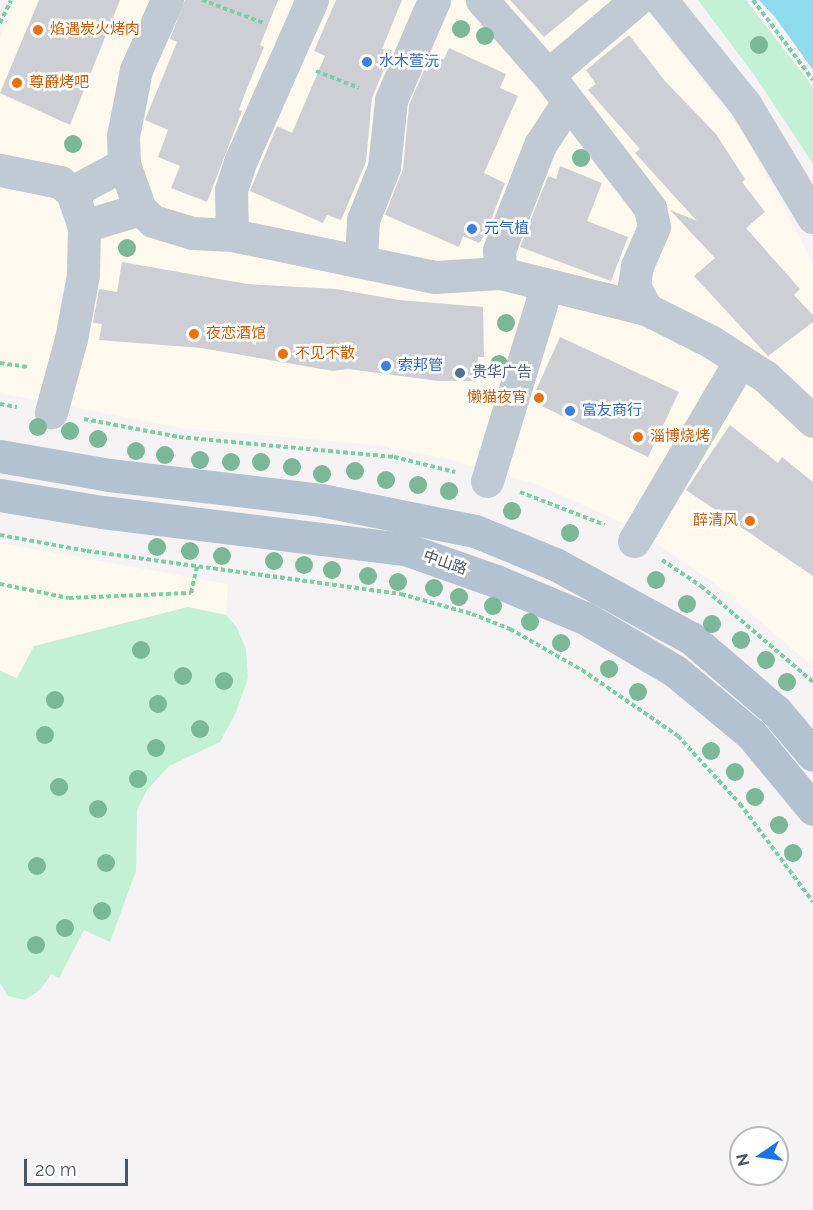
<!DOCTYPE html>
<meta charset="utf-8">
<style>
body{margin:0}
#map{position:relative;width:813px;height:1210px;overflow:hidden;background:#f5f3f3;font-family:Raleway,"Noto Sans SC",sans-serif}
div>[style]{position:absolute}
.commercial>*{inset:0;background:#fdf9ef}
.green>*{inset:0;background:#c3f1d5}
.water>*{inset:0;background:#90daee}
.building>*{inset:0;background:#cdcfd5}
.path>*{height:4px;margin-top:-2px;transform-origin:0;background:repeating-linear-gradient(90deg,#7ad0a6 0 4.5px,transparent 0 7.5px)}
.minor>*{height:33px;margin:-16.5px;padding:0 16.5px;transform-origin:16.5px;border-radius:16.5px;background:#c1cad2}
.major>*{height:33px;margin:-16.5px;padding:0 16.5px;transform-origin:16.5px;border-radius:16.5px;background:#b3c2d1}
.trees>*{width:18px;height:18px;margin:-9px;border-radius:50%;background:#7bb799}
.dots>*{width:16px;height:16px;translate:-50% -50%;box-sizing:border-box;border:3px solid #fff;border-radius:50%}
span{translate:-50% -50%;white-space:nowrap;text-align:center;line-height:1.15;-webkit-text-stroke:5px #fff;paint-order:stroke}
.food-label{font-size:15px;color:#c56008}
.left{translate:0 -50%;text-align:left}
.right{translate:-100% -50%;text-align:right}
.shop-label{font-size:15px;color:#366cbe}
.service-label{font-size:15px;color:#4e5e75}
.street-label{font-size:15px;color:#4a5661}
.north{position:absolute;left:729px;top:1126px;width:60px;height:60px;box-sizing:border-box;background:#fff;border:2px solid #b7bbc0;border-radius:50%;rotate:257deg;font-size:16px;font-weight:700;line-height:24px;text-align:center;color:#4a5661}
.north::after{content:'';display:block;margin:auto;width:21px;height:27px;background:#1a73e8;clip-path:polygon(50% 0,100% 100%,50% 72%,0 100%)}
.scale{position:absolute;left:24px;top:1159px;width:104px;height:27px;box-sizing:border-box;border:3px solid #4a5661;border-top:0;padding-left:8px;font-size:18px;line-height:21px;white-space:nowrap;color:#4a5661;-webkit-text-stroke:4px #fff;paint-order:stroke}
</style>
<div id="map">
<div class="commercial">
<div style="clip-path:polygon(17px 0,638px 0,742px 131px,813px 262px,813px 666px,713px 582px,656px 543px,621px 522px,536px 484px,444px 458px,377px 445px,181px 428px,0 393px,0 38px)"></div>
<div style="clip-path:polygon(0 543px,228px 584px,226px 615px,188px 607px,34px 646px,17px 678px,0 671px)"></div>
</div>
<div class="green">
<div style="clip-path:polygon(698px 0,746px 0,810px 83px,813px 88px,813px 164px,755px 76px)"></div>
<div style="clip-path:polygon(188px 607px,226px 615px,237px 628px,246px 649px,248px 678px,236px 712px,220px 742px,169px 766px,147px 790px,137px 810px,136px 871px,110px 942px,84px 930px,59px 978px,51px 974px,41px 989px,25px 1000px,8px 996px,0 983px,0 671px,17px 678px,34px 646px)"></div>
</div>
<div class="water">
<div style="clip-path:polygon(759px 0,813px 0,813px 70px,775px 17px)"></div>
</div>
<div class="building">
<div style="clip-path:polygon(39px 0,120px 0,70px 125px,0 93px)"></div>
<div style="clip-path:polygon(185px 0,278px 0,260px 45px,264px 47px,244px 96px,239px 110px,242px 111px,207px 202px,171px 188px,180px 166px,158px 157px,168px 130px,145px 120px,177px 42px,170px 39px)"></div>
<div style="clip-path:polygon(336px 0,402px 0,382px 49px,392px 50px,372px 98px,366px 162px,341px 220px,327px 215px,323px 223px,250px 191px,277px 126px,292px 133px,325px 56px,314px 51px)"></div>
<div style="clip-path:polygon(510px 0,589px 0,544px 37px)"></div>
<div style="clip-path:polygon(629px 35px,665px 81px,716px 134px,745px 179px,742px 182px,765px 212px,746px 228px,800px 289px,794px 295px,813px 315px,813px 322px,768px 356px,694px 276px,715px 258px,670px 210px,697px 221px,635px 153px,640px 149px,588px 90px,596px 84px,586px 70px)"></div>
<div style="clip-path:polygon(449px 48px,506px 74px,500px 88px,518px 96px,484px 173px,505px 183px,486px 233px,479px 243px,463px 236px,459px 247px,385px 215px,403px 169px,409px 105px,430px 57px,444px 59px)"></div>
<div style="clip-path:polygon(560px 166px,602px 183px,587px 221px,628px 237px,611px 281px,520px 247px,548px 176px,556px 179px)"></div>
<div style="clip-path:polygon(122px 262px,247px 284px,336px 289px,399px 300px,483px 307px,484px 357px,478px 357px,476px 381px,438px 381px,348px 369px,333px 371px,201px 348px,99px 340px,102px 324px,93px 323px,99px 289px,117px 292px)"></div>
<div style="clip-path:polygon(560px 337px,679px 392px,648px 457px,531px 401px)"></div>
<div style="clip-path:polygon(730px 425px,778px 463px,782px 457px,813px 482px,813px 576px,686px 490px)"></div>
</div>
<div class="path">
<div style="left:202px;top:0;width:66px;rotate:20.4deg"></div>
<div style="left:753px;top:0;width:100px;rotate:53.1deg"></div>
<div style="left:0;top:23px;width:25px;rotate:-64deg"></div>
<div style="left:316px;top:71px;width:46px;rotate:21.6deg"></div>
<div style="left:0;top:363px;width:30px;rotate:8deg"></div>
<div style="left:0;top:404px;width:17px;rotate:10deg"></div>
<div style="left:84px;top:419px;width:97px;rotate:10.7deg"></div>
<div style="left:179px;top:437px;width:216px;rotate:5.3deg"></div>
<div style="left:394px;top:457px;width:63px;rotate:13.8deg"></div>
<div style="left:520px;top:492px;width:91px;rotate:21.2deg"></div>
<div style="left:0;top:535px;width:88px;rotate:10.4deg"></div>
<div style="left:87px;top:551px;width:317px;rotate:7.8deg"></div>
<div style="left:401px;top:594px;width:74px;rotate:15.7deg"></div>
<div style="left:472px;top:614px;width:41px;rotate:21.5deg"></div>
<div style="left:510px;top:629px;width:83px;rotate:29.7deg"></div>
<div style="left:582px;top:670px;width:116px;rotate:34.5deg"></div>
<div style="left:678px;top:736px;width:92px;rotate:47.6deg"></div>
<div style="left:740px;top:804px;width:122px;rotate:53.3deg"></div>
<div style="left:662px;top:560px;width:47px;rotate:33.7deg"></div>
<div style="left:701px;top:586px;width:148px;rotate:40.6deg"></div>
<div style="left:0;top:584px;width:70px;rotate:11.5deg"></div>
<div style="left:69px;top:598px;width:122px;rotate:-2.3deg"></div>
<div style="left:191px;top:593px;width:28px;rotate:-77deg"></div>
</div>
<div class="minor">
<div style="left:167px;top:0;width:77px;rotate:113.9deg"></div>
<div style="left:136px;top:70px;width:67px;rotate:101.1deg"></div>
<div style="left:123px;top:136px;width:28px;rotate:88deg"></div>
<div style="left:124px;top:164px;width:48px;rotate:70.4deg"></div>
<div style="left:140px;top:209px;width:18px;rotate:43deg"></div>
<div style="left:153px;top:221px;width:41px;rotate:17.1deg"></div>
<div style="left:192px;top:233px;width:40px;rotate:2.9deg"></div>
<div style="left:232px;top:235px;width:207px;rotate:11.7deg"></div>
<div style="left:435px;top:277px;width:65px;rotate:-3.5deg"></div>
<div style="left:500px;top:273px;width:150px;rotate:13.9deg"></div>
<div style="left:646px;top:309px;width:72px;rotate:26.6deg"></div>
<div style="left:710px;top:341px;width:67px;rotate:32.7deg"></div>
<div style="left:766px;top:377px;width:64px;rotate:43.1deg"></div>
<div style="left:482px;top:0;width:100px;rotate:48.7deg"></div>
<div style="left:548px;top:75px;width:168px;rotate:52.5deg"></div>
<div style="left:650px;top:208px;width:19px;rotate:78deg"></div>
<div style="left:654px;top:227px;width:43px;rotate:113.6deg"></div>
<div style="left:637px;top:266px;width:20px;rotate:99deg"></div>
<div style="left:634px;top:286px;width:26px;rotate:62deg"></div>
<div style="left:661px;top:0;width:134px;rotate:51.1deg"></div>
<div style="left:745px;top:104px;width:132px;rotate:59deg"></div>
<div style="left:548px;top:75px;width:116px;rotate:-40.4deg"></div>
<div style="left:0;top:170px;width:61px;rotate:11.3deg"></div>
<div style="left:60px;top:182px;width:16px;rotate:40deg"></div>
<div style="left:72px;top:192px;width:36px;rotate:71deg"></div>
<div style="left:84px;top:226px;width:49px;rotate:91.2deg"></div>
<div style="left:83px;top:275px;width:65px;rotate:100.6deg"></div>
<div style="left:71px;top:339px;width:76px;rotate:105.3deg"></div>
<div style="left:72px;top:192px;width:59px;rotate:-28.3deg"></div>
<div style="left:84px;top:226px;width:59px;rotate:-16.9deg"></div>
<div style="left:232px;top:235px;width:45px;rotate:-91.3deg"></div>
<div style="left:231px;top:190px;width:32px;rotate:-72deg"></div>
<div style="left:241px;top:160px;width:175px;rotate:-66.1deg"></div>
<div style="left:361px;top:259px;width:39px;rotate:-87deg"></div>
<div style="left:363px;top:220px;width:57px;rotate:-68.4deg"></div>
<div style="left:384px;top:167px;width:67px;rotate:-84deg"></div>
<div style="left:391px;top:100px;width:109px;rotate:-66.7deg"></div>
<div style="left:500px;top:273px;width:23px;rotate:-92deg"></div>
<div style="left:499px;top:250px;width:113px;rotate:-68.7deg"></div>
<div style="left:540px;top:145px;width:51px;rotate:-56.9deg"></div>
<div style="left:487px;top:481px;width:205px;rotate:-73deg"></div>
<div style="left:634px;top:541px;width:209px;rotate:-59.5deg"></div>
</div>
<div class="major">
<div style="left:0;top:456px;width:111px;rotate:9.9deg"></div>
<div style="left:109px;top:475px;width:213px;rotate:6.7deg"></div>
<div style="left:321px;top:500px;width:157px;rotate:11.4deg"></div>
<div style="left:475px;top:531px;width:87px;rotate:22.4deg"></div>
<div style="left:555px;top:564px;width:155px;rotate:28.6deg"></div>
<div style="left:691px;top:638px;width:112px;rotate:40.7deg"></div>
<div style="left:776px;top:711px;width:57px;rotate:49.9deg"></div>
<div style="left:0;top:495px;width:103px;rotate:9.5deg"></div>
<div style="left:102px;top:512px;width:305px;rotate:7deg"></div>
<div style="left:405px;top:549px;width:96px;rotate:19.4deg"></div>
<div style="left:496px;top:581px;width:96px;rotate:22.6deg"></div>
<div style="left:585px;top:618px;width:104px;rotate:30.5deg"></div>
<div style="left:675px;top:671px;width:99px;rotate:39.7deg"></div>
<div style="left:751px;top:734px;width:97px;rotate:50.4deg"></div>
</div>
<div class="trees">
<div style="left:461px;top:29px"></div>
<div style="left:485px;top:36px"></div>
<div style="left:759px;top:45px"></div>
<div style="left:73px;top:144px"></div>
<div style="left:581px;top:158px"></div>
<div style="left:127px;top:248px"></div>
<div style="left:506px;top:323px"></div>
<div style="left:499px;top:364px"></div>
<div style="left:38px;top:427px"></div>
<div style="left:70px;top:431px"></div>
<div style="left:98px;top:439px"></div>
<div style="left:136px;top:451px"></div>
<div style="left:165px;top:455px"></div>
<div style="left:200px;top:460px"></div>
<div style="left:231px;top:462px"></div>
<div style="left:261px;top:462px"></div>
<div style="left:292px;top:467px"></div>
<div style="left:355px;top:471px"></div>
<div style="left:322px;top:474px"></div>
<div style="left:386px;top:480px"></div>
<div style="left:418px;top:485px"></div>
<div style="left:449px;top:491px"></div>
<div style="left:512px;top:511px"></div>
<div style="left:570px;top:533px"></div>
<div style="left:157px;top:547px"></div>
<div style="left:190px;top:551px"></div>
<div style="left:222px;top:556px"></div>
<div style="left:274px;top:561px"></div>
<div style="left:304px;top:565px"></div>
<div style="left:332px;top:570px"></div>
<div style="left:368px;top:576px"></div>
<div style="left:656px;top:580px"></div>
<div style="left:398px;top:582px"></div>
<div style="left:434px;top:588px"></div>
<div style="left:459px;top:597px"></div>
<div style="left:687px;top:604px"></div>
<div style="left:493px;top:606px"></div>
<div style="left:530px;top:622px"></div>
<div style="left:712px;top:624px"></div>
<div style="left:741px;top:640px"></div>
<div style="left:561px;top:643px"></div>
<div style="left:141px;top:650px"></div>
<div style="left:766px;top:660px"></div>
<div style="left:609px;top:669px"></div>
<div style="left:183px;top:676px"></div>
<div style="left:224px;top:681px"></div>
<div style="left:787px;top:682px"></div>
<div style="left:638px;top:692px"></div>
<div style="left:55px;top:700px"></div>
<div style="left:158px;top:704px"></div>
<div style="left:200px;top:729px"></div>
<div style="left:45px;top:735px"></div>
<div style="left:156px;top:748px"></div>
<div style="left:711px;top:751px"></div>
<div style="left:735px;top:772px"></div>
<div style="left:138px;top:779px"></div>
<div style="left:59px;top:787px"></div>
<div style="left:755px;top:797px"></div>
<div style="left:98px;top:809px"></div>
<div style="left:779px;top:825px"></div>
<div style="left:793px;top:853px"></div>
<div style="left:106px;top:863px"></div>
<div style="left:37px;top:866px"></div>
<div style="left:102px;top:911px"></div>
<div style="left:65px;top:928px"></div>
<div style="left:36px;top:945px"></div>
</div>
<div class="dots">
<div style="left:38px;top:30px;background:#e8710a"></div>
<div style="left:367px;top:62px;background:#3f7fe0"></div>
<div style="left:17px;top:83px;background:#e8710a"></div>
<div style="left:472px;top:229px;background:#3f7fe0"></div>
<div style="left:194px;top:334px;background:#e8710a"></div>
<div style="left:283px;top:354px;background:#e8710a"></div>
<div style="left:386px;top:366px;background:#3f7fe0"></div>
<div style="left:460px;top:373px;background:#5c6f8a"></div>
<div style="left:539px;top:398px;background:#e8710a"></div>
<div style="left:570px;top:411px;background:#3f7fe0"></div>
<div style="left:638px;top:437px;background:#e8710a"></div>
<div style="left:750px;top:521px;background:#e8710a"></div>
</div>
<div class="food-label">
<span class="left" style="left:50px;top:30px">焰遇炭火烤肉</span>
<span class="left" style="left:29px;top:83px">尊爵烤吧</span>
<span class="left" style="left:206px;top:334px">夜恋酒馆</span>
<span class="left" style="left:295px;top:354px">不见不散</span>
<span class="right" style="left:527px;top:398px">懒猫夜宵</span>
<span class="left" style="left:650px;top:437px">淄博烧烤</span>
<span class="right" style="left:738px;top:521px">醉清风</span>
</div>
<div class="shop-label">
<span class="left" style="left:379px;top:62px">水木萱沅</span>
<span class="left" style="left:484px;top:229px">元气植</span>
<span class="left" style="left:398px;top:366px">索邦管</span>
<span class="left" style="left:582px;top:411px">富友商行</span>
</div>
<div class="service-label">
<span class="left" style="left:472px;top:373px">贵华广告</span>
</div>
<div class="street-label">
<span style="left:445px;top:563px;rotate:19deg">中山路</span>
</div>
<div class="north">N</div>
<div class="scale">20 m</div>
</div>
